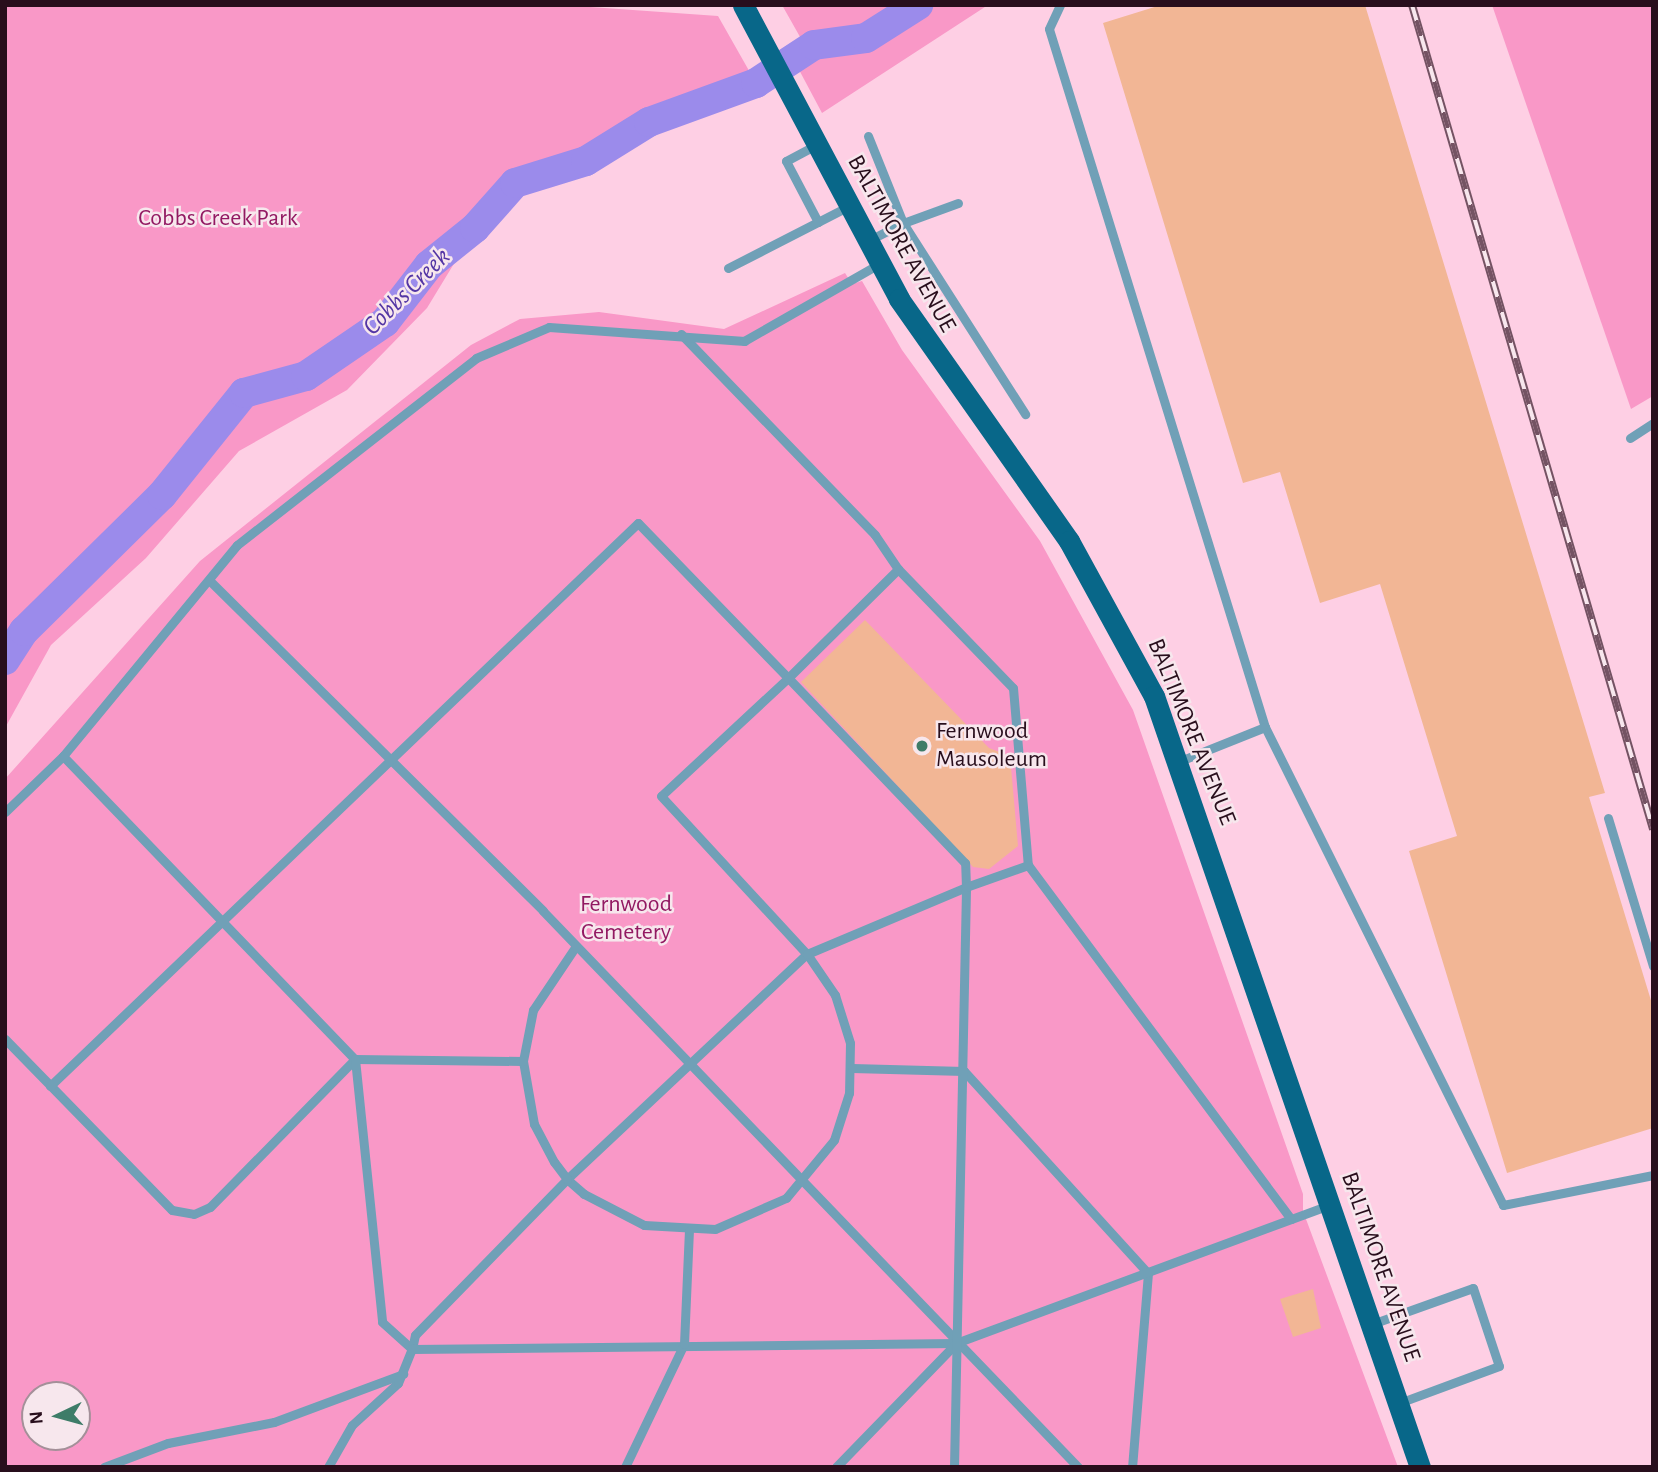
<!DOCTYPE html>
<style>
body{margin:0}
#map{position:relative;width:1658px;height:1472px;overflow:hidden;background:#fecfe4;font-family:"Alegreya Sans",sans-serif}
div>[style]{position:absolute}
.green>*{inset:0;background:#f998c7}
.river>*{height:30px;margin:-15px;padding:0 15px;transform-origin:15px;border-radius:15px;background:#9b8beb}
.building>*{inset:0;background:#f2b695}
.lane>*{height:9px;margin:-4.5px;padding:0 4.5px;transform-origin:4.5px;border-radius:4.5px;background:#70a0b7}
.primary>*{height:21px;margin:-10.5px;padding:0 10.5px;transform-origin:10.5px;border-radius:10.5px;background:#086789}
.rail>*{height:8px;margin-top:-4px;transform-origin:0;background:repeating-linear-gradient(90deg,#f7e7ed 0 16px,#745363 0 32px);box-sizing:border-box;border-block:2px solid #745363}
.dots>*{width:19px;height:19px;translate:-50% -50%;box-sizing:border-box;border:4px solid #f7e7ed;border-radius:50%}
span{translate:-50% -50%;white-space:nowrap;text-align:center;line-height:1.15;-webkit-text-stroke:5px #f7e7ed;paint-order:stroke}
.park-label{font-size:24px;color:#921962}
.street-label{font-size:24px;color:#280e1c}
.poi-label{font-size:24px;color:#280e1c}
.left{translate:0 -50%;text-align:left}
.water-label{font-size:26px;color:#5335a4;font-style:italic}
.frame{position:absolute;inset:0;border:7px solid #280e1c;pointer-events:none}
.north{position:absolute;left:21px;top:1381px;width:70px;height:70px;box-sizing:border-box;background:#f7e7ed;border:2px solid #a49099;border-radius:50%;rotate:265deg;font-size:19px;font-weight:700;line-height:28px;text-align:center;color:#280e1c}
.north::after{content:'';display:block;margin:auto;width:24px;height:32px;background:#3e7c68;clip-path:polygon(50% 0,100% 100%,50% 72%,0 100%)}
</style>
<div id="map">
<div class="green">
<div style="clip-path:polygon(5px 5px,562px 5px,718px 16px,756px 83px,649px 122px,586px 161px,515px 183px,486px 211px,427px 308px,347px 390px,239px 451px,146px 558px,51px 645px,5px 728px)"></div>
<div style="clip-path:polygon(782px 5px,988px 5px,822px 113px,797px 66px,808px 51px)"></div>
<div style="clip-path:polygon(1492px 5px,1653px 5px,1653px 396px,1631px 409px)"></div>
<div style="clip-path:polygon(evenodd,845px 273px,852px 284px,862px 281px,902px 350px,1040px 541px,1133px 710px,1303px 1194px,1303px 1211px,1398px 1467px,5px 1467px,5px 779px,200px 561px,471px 345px,520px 319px,599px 312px,724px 329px,845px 273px,35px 1395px,77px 1395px,77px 1437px,35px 1437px,35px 1395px)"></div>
</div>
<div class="river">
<div style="left:5px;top:660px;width:35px;rotate:-57deg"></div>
<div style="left:24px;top:631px;width:194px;rotate:-44.6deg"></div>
<div style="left:162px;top:495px;width:131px;rotate:-51.2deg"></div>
<div style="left:244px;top:393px;width:64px;rotate:-15.3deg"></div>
<div style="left:306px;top:376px;width:96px;rotate:-34.4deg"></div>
<div style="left:385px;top:322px;width:72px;rotate:-52.3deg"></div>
<div style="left:429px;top:265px;width:59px;rotate:-38.8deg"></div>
<div style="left:475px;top:228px;width:60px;rotate:-48.4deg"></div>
<div style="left:515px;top:183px;width:74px;rotate:-17.2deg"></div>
<div style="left:586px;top:161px;width:74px;rotate:-31.8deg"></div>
<div style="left:649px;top:122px;width:114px;rotate:-20deg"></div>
<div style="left:756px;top:83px;width:69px;rotate:-33.2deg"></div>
<div style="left:814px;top:45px;width:52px;rotate:-7.7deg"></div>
<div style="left:866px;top:38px;width:62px;rotate:-32.4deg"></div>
</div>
<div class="building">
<div style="clip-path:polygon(1161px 5px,1365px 5px,1605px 793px,1589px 797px,1653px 1007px,1653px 1128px,1507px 1173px,1409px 851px,1457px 836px,1380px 584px,1320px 603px,1280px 472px,1243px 483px,1103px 23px)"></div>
<div style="clip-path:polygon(865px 620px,989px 748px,1010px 756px,1018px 846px,989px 869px,973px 867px,801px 682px)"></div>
<div style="clip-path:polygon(1313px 1289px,1321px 1328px,1293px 1337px,1280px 1299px)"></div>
</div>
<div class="lane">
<div style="left:1060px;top:5px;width:26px;rotate:115deg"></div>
<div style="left:1049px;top:29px;width:731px;rotate:72.81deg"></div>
<div style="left:1265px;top:727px;width:92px;rotate:158.2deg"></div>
<div style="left:868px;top:136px;width:94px;rotate:68.1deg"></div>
<div style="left:903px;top:223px;width:37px;rotate:153deg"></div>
<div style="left:816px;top:145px;width:34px;rotate:152deg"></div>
<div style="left:786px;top:161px;width:69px;rotate:62.3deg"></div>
<div style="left:958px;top:203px;width:59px;rotate:160deg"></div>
<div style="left:903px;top:223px;width:227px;rotate:57.4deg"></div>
<div style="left:728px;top:268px;width:136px;rotate:-27.1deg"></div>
<div style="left:681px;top:334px;width:279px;rotate:46deg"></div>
<div style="left:875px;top:535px;width:41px;rotate:55.9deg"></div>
<div style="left:1630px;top:438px;width:27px;rotate:-33deg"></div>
<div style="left:209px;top:580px;width:470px;rotate:44.7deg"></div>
<div style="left:543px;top:911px;width:772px;rotate:46.1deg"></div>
<div style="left:1265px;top:727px;width:534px;rotate:63.53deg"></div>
<div style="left:1503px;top:1205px;width:153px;rotate:-11.3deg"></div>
<div style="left:63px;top:756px;width:421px;rotate:46.1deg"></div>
<div style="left:355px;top:1059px;width:168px;rotate:0.7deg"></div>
<div style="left:5px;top:812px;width:81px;rotate:-44deg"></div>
<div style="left:63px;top:756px;width:273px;rotate:-50.5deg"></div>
<div style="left:237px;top:545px;width:303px;rotate:-38deg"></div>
<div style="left:476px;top:358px;width:79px;rotate:-23deg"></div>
<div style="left:549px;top:327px;width:196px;rotate:4.1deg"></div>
<div style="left:744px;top:341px;width:155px;rotate:-29.7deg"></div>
<div style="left:1608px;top:818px;width:155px;rotate:73.1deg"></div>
<div style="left:5px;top:1039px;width:239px;rotate:45.7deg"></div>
<div style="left:172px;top:1210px;width:22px;rotate:10deg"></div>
<div style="left:194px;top:1214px;width:17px;rotate:-24deg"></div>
<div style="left:210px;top:1207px;width:207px;rotate:-45.6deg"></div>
<div style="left:355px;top:1059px;width:264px;rotate:84.1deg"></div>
<div style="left:382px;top:1322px;width:40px;rotate:42deg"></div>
<div style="left:412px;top:1349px;width:14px;rotate:-78deg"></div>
<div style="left:415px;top:1335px;width:218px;rotate:-45.7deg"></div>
<div style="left:567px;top:1179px;width:329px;rotate:-43.2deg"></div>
<div style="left:807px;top:954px;width:50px;rotate:55.7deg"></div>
<div style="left:835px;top:995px;width:50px;rotate:72.6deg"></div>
<div style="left:850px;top:1043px;width:50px;rotate:91.1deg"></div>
<div style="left:849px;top:1093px;width:49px;rotate:107.7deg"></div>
<div style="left:834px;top:1140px;width:75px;rotate:129.6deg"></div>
<div style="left:786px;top:1198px;width:77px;rotate:156.4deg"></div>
<div style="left:715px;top:1229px;width:71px;rotate:-176.8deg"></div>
<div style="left:644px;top:1225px;width:68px;rotate:-152.7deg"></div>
<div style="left:584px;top:1194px;width:23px;rotate:-139deg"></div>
<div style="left:567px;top:1179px;width:21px;rotate:-127deg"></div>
<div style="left:554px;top:1162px;width:43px;rotate:-117.8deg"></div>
<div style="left:534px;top:1124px;width:64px;rotate:-99.9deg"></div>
<div style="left:523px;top:1061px;width:52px;rotate:-78.9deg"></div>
<div style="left:533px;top:1010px;width:77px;rotate:-56.1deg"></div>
<div style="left:852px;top:1068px;width:112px;rotate:1.5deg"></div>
<div style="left:964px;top:1071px;width:273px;rotate:47.7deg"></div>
<div style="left:1148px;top:1273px;width:195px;rotate:94.7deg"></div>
<div style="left:50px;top:1086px;width:814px;rotate:-43.76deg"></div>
<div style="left:638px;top:523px;width:216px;rotate:45.9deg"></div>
<div style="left:788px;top:678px;width:173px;rotate:137.1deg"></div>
<div style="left:661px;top:796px;width:215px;rotate:47.3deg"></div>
<div style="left:807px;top:954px;width:173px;rotate:-22.8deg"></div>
<div style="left:966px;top:887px;width:24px;rotate:-92deg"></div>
<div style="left:965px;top:863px;width:256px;rotate:-133.7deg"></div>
<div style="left:788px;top:678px;width:155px;rotate:-44.7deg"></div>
<div style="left:898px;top:569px;width:165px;rotate:46deg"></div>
<div style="left:1013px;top:688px;width:178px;rotate:85.2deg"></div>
<div style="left:1372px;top:1324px;width:107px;rotate:-19.6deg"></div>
<div style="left:1473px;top:1288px;width:82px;rotate:71.6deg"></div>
<div style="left:1499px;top:1366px;width:107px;rotate:159.7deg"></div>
<div style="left:104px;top:1467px;width:68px;rotate:-20.6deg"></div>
<div style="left:168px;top:1443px;width:108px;rotate:-11.2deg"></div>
<div style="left:274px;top:1422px;width:138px;rotate:-20.4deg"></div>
<div style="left:328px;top:1467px;width:48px;rotate:-60.3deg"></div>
<div style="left:352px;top:1425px;width:62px;rotate:-42.4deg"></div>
<div style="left:398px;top:1383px;width:37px;rotate:-68deg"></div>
<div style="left:412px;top:1349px;width:544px;rotate:-0.63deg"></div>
<div style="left:956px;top:1343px;width:398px;rotate:-20.3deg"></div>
<div style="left:625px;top:1467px;width:136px;rotate:-64.4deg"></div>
<div style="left:684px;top:1344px;width:113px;rotate:-87.5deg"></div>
<div style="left:836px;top:1467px;width:173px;rotate:-45.9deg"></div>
<div style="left:954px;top:1467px;width:580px;rotate:-88.81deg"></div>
<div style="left:966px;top:887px;width:66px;rotate:-19.5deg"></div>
<div style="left:1028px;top:865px;width:441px;rotate:53.4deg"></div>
</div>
<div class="primary">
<div style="left:743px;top:5px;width:333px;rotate:62deg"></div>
<div style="left:899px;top:299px;width:296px;rotate:54.9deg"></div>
<div style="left:1069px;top:541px;width:177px;rotate:61.3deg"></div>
<div style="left:1154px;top:696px;width:816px;rotate:70.97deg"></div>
</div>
<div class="rail">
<div style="left:1412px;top:5px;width:859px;rotate:73.7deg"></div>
</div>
<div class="dots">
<div style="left:922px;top:746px;background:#3e7c68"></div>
</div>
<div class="park-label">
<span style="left:218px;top:219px">Cobbs Creek Park</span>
<span style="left:626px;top:919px">Fernwood<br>Cemetery</span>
</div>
<div class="street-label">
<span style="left:901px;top:244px;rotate:61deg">BALTIMORE AVENUE</span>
<span style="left:1191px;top:732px;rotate:68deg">BALTIMORE AVENUE</span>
<span style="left:1380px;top:1267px;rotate:71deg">BALTIMORE AVENUE</span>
</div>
<div class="poi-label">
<span class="left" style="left:936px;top:746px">Fernwood<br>Mausoleum</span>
</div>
<div class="water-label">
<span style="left:407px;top:292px;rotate:-45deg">Cobbs Creek</span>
</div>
<div class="frame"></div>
<div class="north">N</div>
</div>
